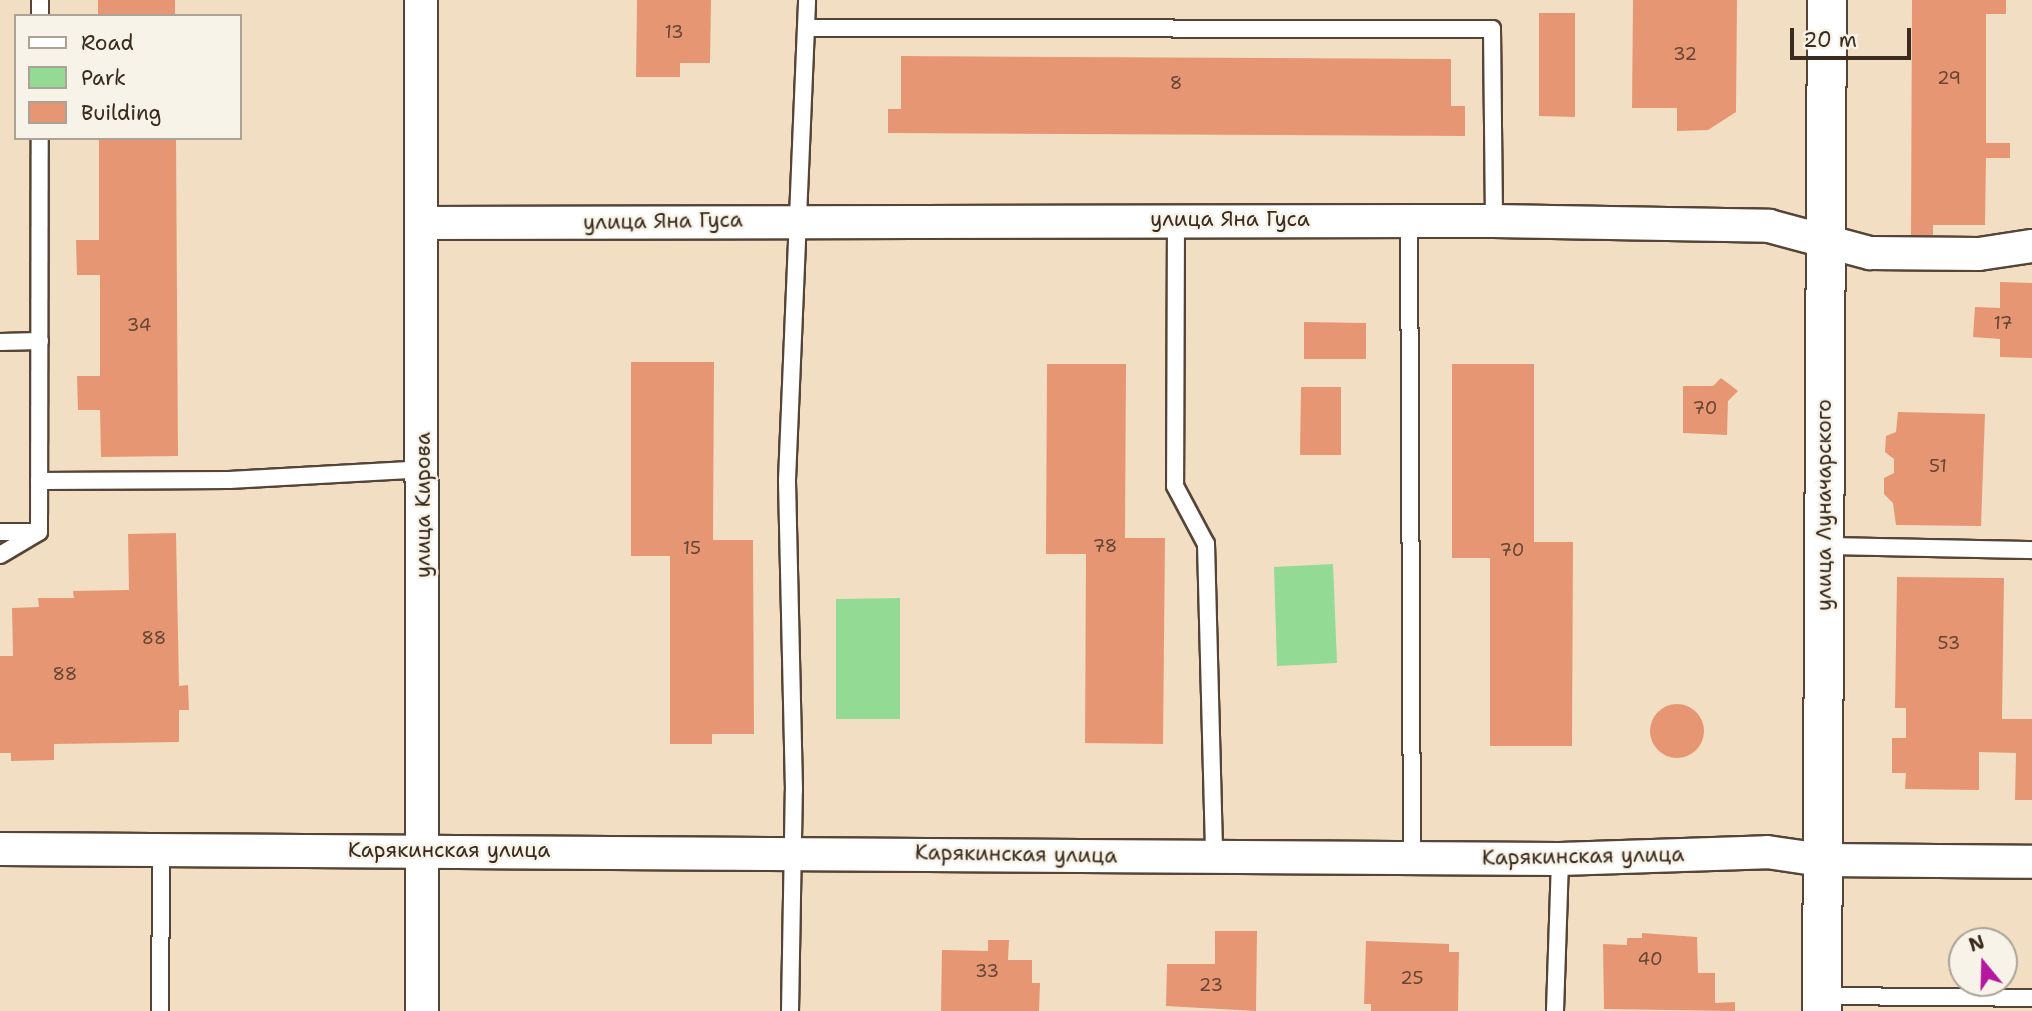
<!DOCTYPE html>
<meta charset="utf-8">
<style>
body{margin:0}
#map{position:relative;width:2032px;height:1011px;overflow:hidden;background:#f2dfc3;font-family:"Shantell Sans",sans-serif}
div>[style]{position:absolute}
.green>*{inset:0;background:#93da95}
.building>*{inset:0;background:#e79673}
.round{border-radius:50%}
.roads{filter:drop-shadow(2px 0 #564537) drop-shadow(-2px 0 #564537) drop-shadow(0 2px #564537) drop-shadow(0 -2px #564537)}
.service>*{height:16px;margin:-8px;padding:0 8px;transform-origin:8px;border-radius:8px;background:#fff}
.minor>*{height:32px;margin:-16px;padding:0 16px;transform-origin:16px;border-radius:16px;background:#fff}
.tertiary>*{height:38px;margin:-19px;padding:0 19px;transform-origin:19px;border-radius:19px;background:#fff}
span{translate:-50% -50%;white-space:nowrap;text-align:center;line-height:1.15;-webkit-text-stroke:5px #f7f3e8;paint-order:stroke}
.number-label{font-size:18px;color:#664533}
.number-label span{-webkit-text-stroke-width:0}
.street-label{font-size:21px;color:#3b2a1e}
.legend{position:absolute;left:14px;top:14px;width:228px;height:126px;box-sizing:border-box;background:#f7f3e8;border:2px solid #aca397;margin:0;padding:9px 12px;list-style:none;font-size:21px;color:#3b2a1e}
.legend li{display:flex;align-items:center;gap:14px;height:35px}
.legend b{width:35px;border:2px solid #aca397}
.north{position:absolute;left:1948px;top:927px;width:70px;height:70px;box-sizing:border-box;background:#f7f3e8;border:2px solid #aca397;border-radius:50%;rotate:341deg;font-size:19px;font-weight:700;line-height:28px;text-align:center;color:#3b2a1e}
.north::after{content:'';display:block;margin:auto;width:24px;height:32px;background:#b5179e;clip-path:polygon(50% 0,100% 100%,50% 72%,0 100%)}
.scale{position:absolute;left:1790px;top:28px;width:121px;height:32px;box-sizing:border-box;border:4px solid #3b2a1e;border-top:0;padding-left:9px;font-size:21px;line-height:24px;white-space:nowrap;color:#3b2a1e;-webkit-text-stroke:5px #f7f3e8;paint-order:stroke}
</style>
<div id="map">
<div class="green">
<div style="clip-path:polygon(1333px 564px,1337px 663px,1277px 666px,1274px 567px)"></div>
<div style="clip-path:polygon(900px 598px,900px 719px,836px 719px,836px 599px)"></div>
</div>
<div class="building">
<div style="clip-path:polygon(98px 0,175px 0,175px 16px,98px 16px)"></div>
<div style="clip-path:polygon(637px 0,711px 0,710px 63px,680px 63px,680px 77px,636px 77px)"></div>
<div style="clip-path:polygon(1633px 0,1737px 0,1736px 112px,1708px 130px,1677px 131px,1677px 108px,1632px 108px)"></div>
<div style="clip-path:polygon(1912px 0,2006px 0,2006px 14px,1986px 14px,1986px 143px,2010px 143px,2010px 158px,1986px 158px,1985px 225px,1933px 225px,1933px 235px,1911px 235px)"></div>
<div style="clip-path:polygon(1539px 13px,1575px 13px,1575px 117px,1539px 116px)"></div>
<div style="clip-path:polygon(901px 56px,1451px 59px,1451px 106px,1465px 106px,1465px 136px,888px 133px,888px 109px,901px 109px)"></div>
<div style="clip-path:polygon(99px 138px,176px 138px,178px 456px,101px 457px,100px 410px,78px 410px,77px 376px,100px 376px,100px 275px,77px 275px,76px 240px,99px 240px)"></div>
<div style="clip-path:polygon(2000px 282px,2032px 283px,2032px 358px,2000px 357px,2000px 339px,1973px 337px,1975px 307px,2000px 308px)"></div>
<div style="clip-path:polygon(1304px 322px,1366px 323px,1366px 359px,1304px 359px)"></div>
<div style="clip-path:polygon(631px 362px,714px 362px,713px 540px,753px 540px,754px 734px,712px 734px,712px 744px,670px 744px,670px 556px,631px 556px)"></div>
<div style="clip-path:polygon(1047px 364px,1126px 364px,1125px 538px,1165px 538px,1163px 744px,1085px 743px,1086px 554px,1046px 554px)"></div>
<div style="clip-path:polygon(1452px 364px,1534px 364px,1534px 542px,1573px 542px,1572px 746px,1490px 746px,1490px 558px,1452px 558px)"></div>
<div style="clip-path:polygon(1721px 378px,1738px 391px,1728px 401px,1727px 435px,1683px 433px,1683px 386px,1713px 386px)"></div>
<div style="clip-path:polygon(1301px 387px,1341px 387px,1341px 455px,1300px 455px)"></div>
<div style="clip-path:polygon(1898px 412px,1985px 414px,1981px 526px,1896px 525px,1893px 503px,1884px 494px,1884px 478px,1894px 473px,1894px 459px,1885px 452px,1886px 436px,1896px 432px)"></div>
<div style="clip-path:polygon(176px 533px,179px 686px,188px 685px,189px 710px,179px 710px,179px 742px,54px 744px,54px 760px,11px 761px,11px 753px,0 753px,0 656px,13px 656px,12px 608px,39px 607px,38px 598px,74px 598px,73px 591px,129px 590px,128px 534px)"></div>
<div style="clip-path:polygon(1897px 577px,2004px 578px,2002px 719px,2032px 719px,2032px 800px,2015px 800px,2016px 753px,1979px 752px,1979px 790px,1905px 789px,1906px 773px,1892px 773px,1892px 738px,1906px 738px,1906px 708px,1895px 708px)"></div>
<div class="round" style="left:1650px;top:704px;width:54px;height:54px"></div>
<div style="clip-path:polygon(1215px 931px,1257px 931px,1256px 1011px,1166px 1006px,1167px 964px,1215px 964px)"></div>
<div style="clip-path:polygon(1642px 933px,1697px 937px,1698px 973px,1715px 973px,1715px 1003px,1735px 1002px,1735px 1011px,1604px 1009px,1603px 944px,1627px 945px,1627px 938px,1642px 938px)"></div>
<div style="clip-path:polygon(988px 940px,1009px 940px,1008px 960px,1032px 960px,1032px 983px,1040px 983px,1039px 1011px,941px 1011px,942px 950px,988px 951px)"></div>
<div style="clip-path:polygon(1366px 941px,1449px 944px,1449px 952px,1459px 952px,1458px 1011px,1371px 1011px,1371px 1004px,1364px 1004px)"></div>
</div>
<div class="roads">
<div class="service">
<div style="left:40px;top:16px;width:16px;rotate:-90deg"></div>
<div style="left:806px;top:28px;width:686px;rotate:0.08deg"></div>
<div style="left:1492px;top:29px;width:192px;rotate:89.4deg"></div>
<div style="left:1176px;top:219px;width:267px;rotate:90.2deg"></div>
<div style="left:1175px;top:486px;width:66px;rotate:61.9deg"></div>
<div style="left:1206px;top:544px;width:312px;rotate:88.5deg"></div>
<div style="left:1409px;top:220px;width:638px;rotate:89.73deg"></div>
<div style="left:0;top:342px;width:40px;rotate:-1.4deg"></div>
<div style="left:39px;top:481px;width:190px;rotate:-0.3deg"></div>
<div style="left:229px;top:480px;width:194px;rotate:-3.2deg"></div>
<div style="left:0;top:532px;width:37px"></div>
<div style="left:1824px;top:546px;width:208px;rotate:1.1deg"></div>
<div style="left:0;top:555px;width:45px;rotate:-30.5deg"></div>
<div style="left:39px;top:532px;width:394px;rotate:-89.9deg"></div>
<div style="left:1822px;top:996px;width:210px;rotate:0.5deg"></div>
<div style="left:160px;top:1011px;width:163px;rotate:-89.6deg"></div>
<div style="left:790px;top:1011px;width:221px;rotate:-89deg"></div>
<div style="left:794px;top:790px;width:310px;rotate:-91.3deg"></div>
<div style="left:787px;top:480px;width:480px;rotate:-87.6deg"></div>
<div style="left:1555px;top:1011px;width:152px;rotate:-88.1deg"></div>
</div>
<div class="minor">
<div style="left:421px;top:0;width:1011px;rotate:89.94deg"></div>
<div style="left:423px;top:223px;width:1071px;rotate:-0.11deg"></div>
<div style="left:1494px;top:221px;width:275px;rotate:1deg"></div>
<div style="left:1769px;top:226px;width:105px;rotate:15deg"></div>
<div style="left:1870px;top:253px;width:109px;rotate:0.5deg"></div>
<div style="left:1979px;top:254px;width:54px;rotate:-8.6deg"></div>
<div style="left:0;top:849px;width:1560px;rotate:0.37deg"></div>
<div style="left:1560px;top:859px;width:207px;rotate:-1.9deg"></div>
<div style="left:1767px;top:852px;width:56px;rotate:8.3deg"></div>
<div style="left:1822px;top:860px;width:210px;rotate:0.5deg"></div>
</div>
<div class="tertiary">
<div style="left:1822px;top:1011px;width:1011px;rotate:-89.72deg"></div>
</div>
</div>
<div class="number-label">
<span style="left:674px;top:32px">13</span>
<span style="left:1685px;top:54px">32</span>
<span style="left:1949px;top:78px">29</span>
<span style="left:1176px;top:83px">8</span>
<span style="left:2003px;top:323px">17</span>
<span style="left:139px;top:325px">34</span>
<span style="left:1705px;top:408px">70</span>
<span style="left:1938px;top:466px">51</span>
<span style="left:1105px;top:546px">78</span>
<span style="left:692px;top:548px">15</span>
<span style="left:1512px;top:550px">70</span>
<span style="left:154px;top:638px">88</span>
<span style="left:1949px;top:643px">53</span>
<span style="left:65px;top:674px">88</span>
<span style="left:1650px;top:959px">40</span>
<span style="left:987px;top:971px">33</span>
<span style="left:1412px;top:978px">25</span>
<span style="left:1211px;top:985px">23</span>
</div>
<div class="street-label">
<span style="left:1230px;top:219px">улица Яна Гуса</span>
<span style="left:663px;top:221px;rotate:-1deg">улица Яна Гуса</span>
<span style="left:423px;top:505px;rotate:-90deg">улица Кирова</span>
<span style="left:1824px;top:505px;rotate:-90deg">улица Луначарского</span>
<span style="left:449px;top:850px">Карякинская улица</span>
<span style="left:1016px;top:854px;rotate:1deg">Карякинская улица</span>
<span style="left:1583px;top:856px;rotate:-1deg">Карякинская улица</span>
</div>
<ul class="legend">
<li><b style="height:9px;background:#fff"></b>Road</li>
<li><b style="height:19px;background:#93da95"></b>Park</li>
<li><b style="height:19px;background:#e79673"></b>Building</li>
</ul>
<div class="north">N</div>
<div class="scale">20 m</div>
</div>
